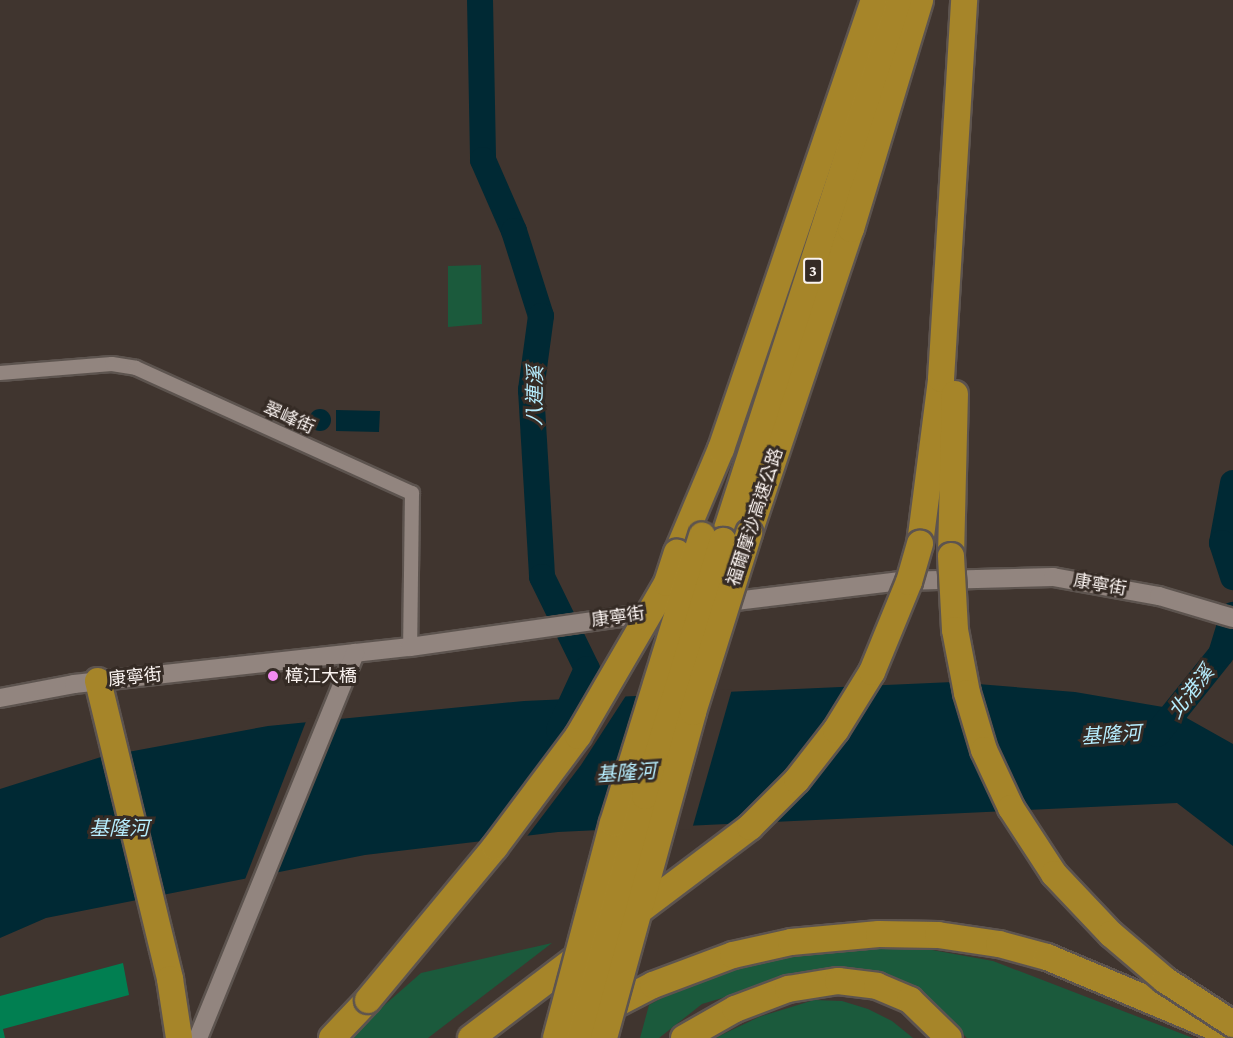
<!DOCTYPE html>
<meta charset="utf-8">
<style>
body{margin:0}
#map{position:relative;width:1233px;height:1038px;overflow:hidden;background:#40352f;font-family:"Crimson Pro","Noto Sans TC",serif}
div>[style]{position:absolute}
.green>*{inset:0;background:#1b5a3c}
.forest>*{inset:0;background:#017f51}
.water>*{inset:0;background:#002934}
.round{border-radius:50%}
.pier>*{inset:0;background:#40352f}
.river>*{height:26px;margin:-13px;padding:0 13px;transform-origin:13px;border-radius:13px;background:#002934}
.roads{filter:drop-shadow(2px 0 #5d544f) drop-shadow(-2px 0 #5d544f) drop-shadow(0 2px #5d544f) drop-shadow(0 -2px #5d544f)}
.minor>*{height:14px;margin:-7px;padding:0 7px;transform-origin:7px;border-radius:7px;background:#92857f}
.tertiary>*{height:18px;margin:-9px;padding:0 9px;transform-origin:9px;border-radius:9px;background:#92857f}
.motorway>*{height:26px;margin:-13px;padding:0 13px;transform-origin:13px;border-radius:13px;background:#a68529}
.bridges{filter:drop-shadow(2px 0 #5d544f) drop-shadow(-2px 0 #5d544f) drop-shadow(0 2px #5d544f) drop-shadow(0 -2px #5d544f)}
.motorway-bridge>*{height:26px;margin:-13px;padding:0 13px;transform-origin:13px;border-radius:13px;background:#a68529}
.dots>*{width:16px;height:16px;translate:-50% -50%;box-sizing:border-box;border:3px solid #352b25;border-radius:50%}
span{translate:-50% -50%;white-space:nowrap;text-align:center;line-height:1.15;-webkit-text-stroke:6px #352b25;paint-order:stroke}
.shield-label span{padding:2px 4px;background:#352b25;border:2px solid;border-radius:4px;-webkit-text-stroke-width:0}
.shield-label{font-size:16px;color:#faf3f0;font-weight:700}
.street-label{font-size:18px;color:#faf3f0}
.poi-label{font-size:18px;color:#faf3f0}
.left{translate:0 -50%;text-align:left}
.water-label{font-size:20px;color:#b6edfe;font-style:italic}
</style>
<div id="map">
<div class="green">
<div style="clip-path:polygon(481px 265px,482px 324px,448px 327px,448px 266px)"></div>
<div style="clip-path:polygon(552px 943px,428px 1038px,347px 1038px,421px 973px)"></div>
<div style="clip-path:polygon(847px 947px,921px 948px,993px 961px,1193px 1038px,967px 1038px,919px 992px,870px 976px,816px 970px,702px 1004px,659px 1038px,640px 1038px,649px 1005px,689px 983px,775px 957px)"></div>
<div style="clip-path:polygon(814px 1000px,842px 1001px,868px 1009px,892px 1021px,913px 1038px,715px 1038px,759px 1017px)"></div>
</div>
<div class="forest">
<div style="clip-path:polygon(123px 963px,129px 995px,3px 1029px,5px 1038px,0 1038px,0 996px)"></div>
</div>
<div class="water">
<div class="round" style="left:309px;top:409px;width:22px;height:22px"></div>
<div style="clip-path:polygon(336px 410px,380px 411px,379px 432px,336px 431px)"></div>
<div style="clip-path:polygon(953px 682px,1075px 692px,1169px 708px,1233px 744px,1233px 846px,1177px 803px,558px 832px,365px 855px,46px 918px,0 938px,0 789px,101px 757px,268px 726px,524px 701px)"></div>
</div>
<div class="pier">
<div style="clip-path:polygon(732px 689px,692px 829px,615px 833px,658px 692px)"></div>
<div style="clip-path:polygon(627px 694px,581px 765px,525px 839px,485px 844px,590px 695px)"></div>
<div style="clip-path:polygon(335px 716px,270px 877px,244px 882px,307px 719px)"></div>
</div>
<div class="river">
<div style="left:480px;top:0;width:160px;rotate:88.9deg"></div>
<div style="left:483px;top:160px;width:77px;rotate:66.4deg"></div>
<div style="left:514px;top:231px;width:89px;rotate:72.4deg"></div>
<div style="left:541px;top:316px;width:75px;rotate:97.7deg"></div>
<div style="left:531px;top:390px;width:187px;rotate:86.6deg"></div>
<div style="left:542px;top:577px;width:102px;rotate:63.9deg"></div>
<div style="left:587px;top:669px;width:67px;rotate:114.7deg"></div>
<div style="left:1233px;top:483px;width:61px;rotate:100.4deg"></div>
<div style="left:1222px;top:543px;width:36px;rotate:72deg"></div>
<div style="left:1157px;top:734px;width:102px;rotate:-51.3deg"></div>
<div style="left:1221px;top:654px;width:41px;rotate:-72.9deg"></div>
</div>
<div class="roads">
<div class="minor">
<div style="left:0;top:373px;width:112px;rotate:-4.6deg"></div>
<div style="left:112px;top:364px;width:24px;rotate:9deg"></div>
<div style="left:136px;top:368px;width:303px;rotate:24.4deg"></div>
<div style="left:412px;top:493px;width:154px;rotate:90.7deg"></div>
</div>
<div class="tertiary">
<div style="left:719px;top:603px;width:183px;rotate:-6.9deg"></div>
<div style="left:901px;top:581px;width:152px;rotate:-1.5deg"></div>
<div style="left:1053px;top:577px;width:108px;rotate:10.2deg"></div>
<div style="left:1159px;top:596px;width:77px;rotate:16.6deg"></div>
<div style="left:0;top:698px;width:75px;rotate:-10.7deg"></div>
<div style="left:74px;top:684px;width:338px;rotate:-6.3deg"></div>
<div style="left:410px;top:647px;width:248px;rotate:-8.1deg"></div>
<div style="left:198px;top:1038px;width:416px;rotate:-67.8deg"></div>
</div>
<div class="motorway">
<div style="left:749px;top:533px;width:321px;rotate:-71.5deg"></div>
<div style="left:851px;top:229px;width:239px;rotate:-73.2deg"></div>
<div style="left:723px;top:541px;width:569px;rotate:-72.07deg"></div>
<div style="left:920px;top:544px;width:166px;rotate:-82.7deg"></div>
<div style="left:941px;top:379px;width:380px;rotate:-86.5deg"></div>
<div style="left:677px;top:553px;width:113px;rotate:-67.1deg"></div>
<div style="left:721px;top:449px;width:474px;rotate:-71.2deg"></div>
<div style="left:951px;top:556px;width:162px;rotate:-88.6deg"></div>
<div style="left:98px;top:681px;width:307px;rotate:76.4deg"></div>
<div style="left:170px;top:979px;width:60px;rotate:81.3deg"></div>
<div style="left:597px;top:1014px;width:63px;rotate:-27.4deg"></div>
<div style="left:653px;top:985px;width:85px;rotate:-20.6deg"></div>
<div style="left:733px;top:955px;width:59px;rotate:-12.6deg"></div>
<div style="left:791px;top:942px;width:88px;rotate:-5.2deg"></div>
<div style="left:879px;top:934px;width:59px;rotate:1deg"></div>
<div style="left:938px;top:935px;width:62px;rotate:8.4deg"></div>
<div style="left:999px;top:944px;width:50px;rotate:15.2deg"></div>
<div style="left:1047px;top:957px;width:202px;rotate:22.8deg"></div>
<div style="left:332px;top:1038px;width:52px;rotate:-46.5deg"></div>
<div style="left:471px;top:1038px;width:141px;rotate:-37.2deg"></div>
<div style="left:684px;top:1038px;width:59px;rotate:-29.6deg"></div>
<div style="left:735px;top:1009px;width:57px;rotate:-20.7deg"></div>
<div style="left:788px;top:989px;width:51px;rotate:-9.1deg"></div>
<div style="left:838px;top:981px;width:39px;rotate:7deg"></div>
<div style="left:877px;top:986px;width:36px;rotate:23deg"></div>
<div style="left:910px;top:1000px;width:54px;rotate:44.3deg"></div>
</div>
</div>
<div class="bridges">
<div class="motorway-bridge">
<div style="left:951px;top:556px;width:74px;rotate:86.9deg"></div>
<div style="left:955px;top:630px;width:64px;rotate:79.2deg"></div>
<div style="left:967px;top:693px;width:59px;rotate:73.4deg"></div>
<div style="left:984px;top:750px;width:64px;rotate:65deg"></div>
<div style="left:1011px;top:808px;width:79px;rotate:56.9deg"></div>
<div style="left:1054px;top:874px;width:83px;rotate:46.5deg"></div>
<div style="left:1111px;top:934px;width:71px;rotate:40.4deg"></div>
<div style="left:1165px;top:980px;width:81px;rotate:32.9deg"></div>
<div style="left:583px;top:953px;width:209px;rotate:-37deg"></div>
<div style="left:750px;top:827px;width:66px;rotate:-45deg"></div>
<div style="left:797px;top:780px;width:63px;rotate:-52deg"></div>
<div style="left:836px;top:730px;width:68px;rotate:-58.2deg"></div>
<div style="left:872px;top:672px;width:97px;rotate:-67.7deg"></div>
<div style="left:909px;top:582px;width:40px;rotate:-74deg"></div>
<div style="left:368px;top:1000px;width:199px;rotate:-50.3deg"></div>
<div style="left:495px;top:847px;width:139px;rotate:-53.2deg"></div>
<div style="left:578px;top:736px;width:177px;rotate:-59.8deg"></div>
<div style="left:667px;top:583px;width:32px;rotate:-72deg"></div>
<div style="left:556px;top:1038px;width:222px;rotate:-75.2deg"></div>
<div style="left:613px;top:823px;width:301px;rotate:-72.8deg"></div>
<div style="left:581px;top:1038px;width:250px;rotate:-75.2deg"></div>
<div style="left:645px;top:796px;width:267px;rotate:-73deg"></div>
<div style="left:604px;top:1038px;width:338px;rotate:-74.7deg"></div>
<div style="left:693px;top:712px;width:188px;rotate:-72.6deg"></div>
</div>
</div>
<div class="dots">
<div style="left:273px;top:676px;background:#f38af1"></div>
</div>
<div class="shield-label">
<span style="left:813px;top:271px">3</span>
</div>
<div class="street-label">
<span style="left:289px;top:418px;rotate:24deg">翠峰街</span>
<span style="left:755px;top:517px;rotate:-72deg">福爾摩沙高速公路</span>
<span style="left:1100px;top:585px;rotate:10deg">康寧街</span>
<span style="left:618px;top:617px;rotate:-8deg">康寧街</span>
<span style="left:135px;top:677px;rotate:-6deg">康寧街</span>
</div>
<div class="poi-label">
<span class="left" style="left:285px;top:676px">樟江大橋</span>
</div>
<div class="water-label">
<span style="left:535px;top:396px;rotate:-89deg">八連溪</span>
<span style="left:1191px;top:692px;rotate:-52deg">北港溪</span>
<span style="left:1111px;top:735px;rotate:-4deg">基隆河</span>
<span style="left:626px;top:773px;rotate:-4deg">基隆河</span>
<span style="left:119px;top:828px">基隆河</span>
</div>
</div>
